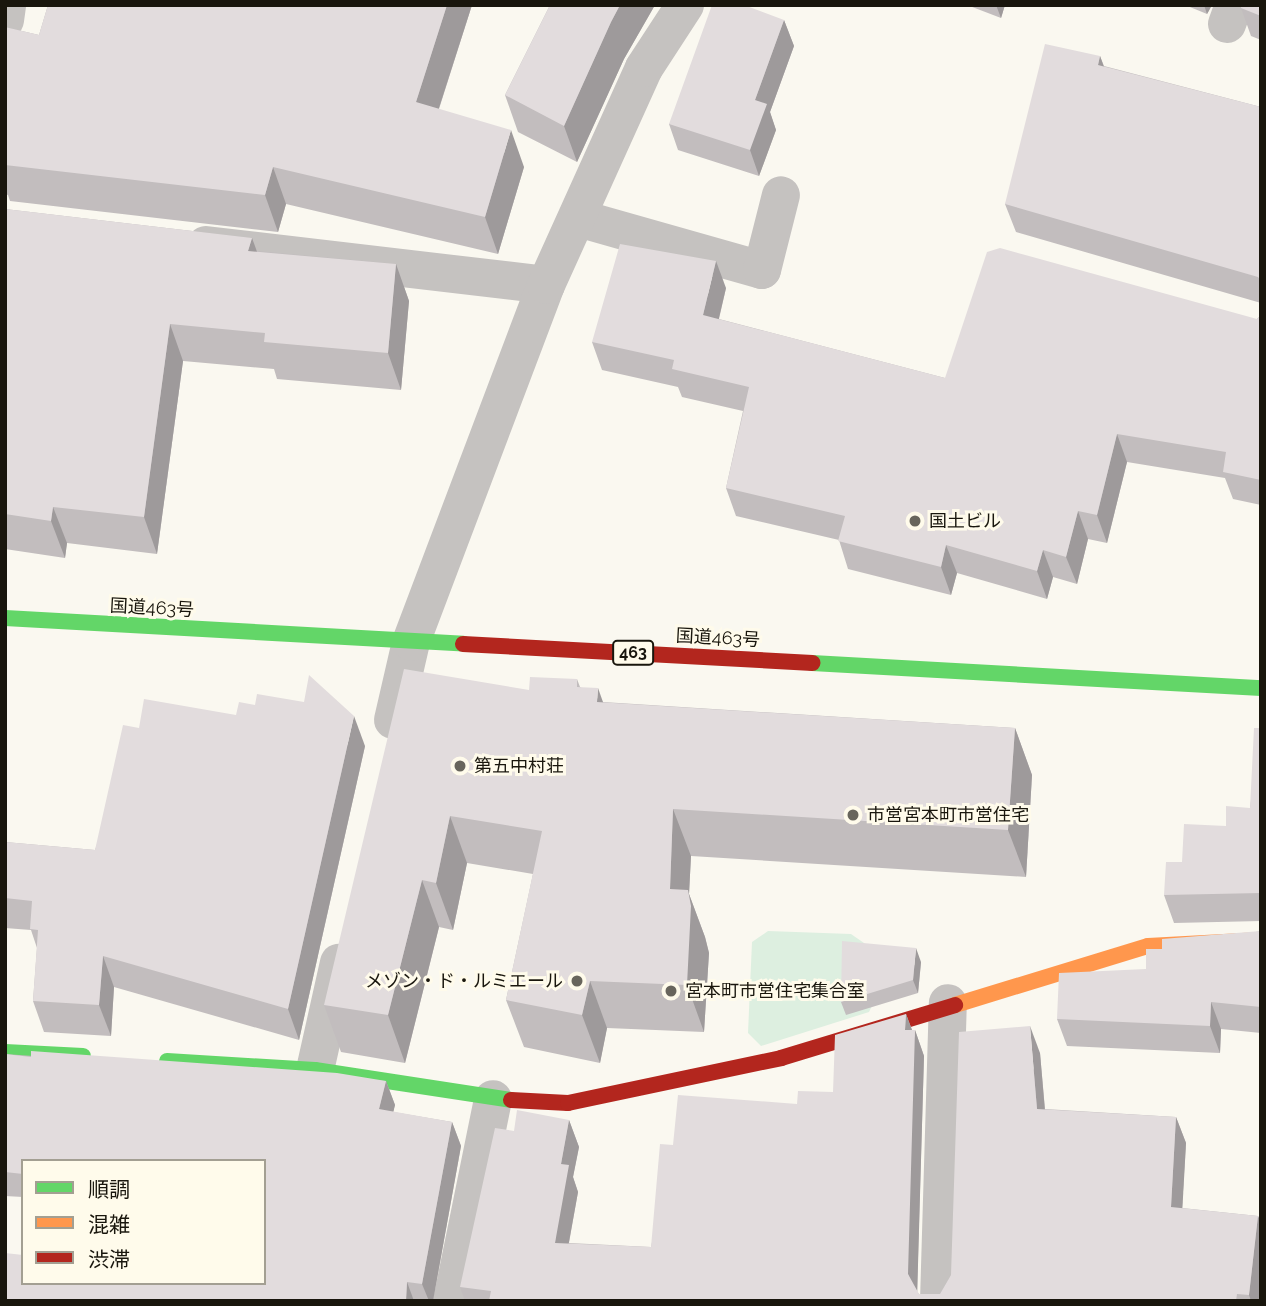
<!DOCTYPE html>
<meta charset="utf-8">
<style>
body{margin:0}
#map{position:relative;width:1266px;height:1306px;overflow:hidden;background:#faf8f0;font-family:Raleway,"Noto Sans JP",sans-serif}
div>[style]{position:absolute}
.green>*{inset:0;background:#ddefe0}
.street>*{height:38px;margin:-19px;padding:0 19px;transform-origin:19px;border-radius:19px;background:#c5c2c0}
.fast>*{height:16px;margin:-8px;padding:0 8px;transform-origin:8px;border-radius:8px;background:#63d668}
.slow>*{height:16px;margin:-8px;padding:0 8px;transform-origin:8px;border-radius:8px;background:#ff974d}
.jam>*{height:16px;margin:-8px;padding:0 8px;transform-origin:8px;border-radius:8px;background:#b3261e}
.wall>*{inset:0;background:#c2bdbe}
.shaded-wall>*{inset:0;background:#9e9a9b}
.building>*{inset:0;background:#e2dcdd}
.dots>*{width:19px;height:19px;translate:-50% -50%;box-sizing:border-box;border:4px solid #fffbeb;border-radius:50%}
span{translate:-50% -50%;white-space:nowrap;text-align:center;line-height:1.15;-webkit-text-stroke:6px #fffbeb;paint-order:stroke}
.shield-label span{padding:2px 5px;background:#fffbeb;border:2px solid;border-radius:5px;-webkit-text-stroke-width:0}
.shield-label{font-size:16px;color:#19160d;font-weight:700}
.poi-label{font-size:18px;color:#19160d}
.left{translate:0 -50%;text-align:left}
.right{translate:-100% -50%;text-align:right}
.street-label{font-size:18px;color:#19160d}
.frame{position:absolute;inset:0;border:7px solid #19160d;pointer-events:none}
.legend{position:absolute;left:21px;top:1159px;width:245px;height:126px;box-sizing:border-box;background:#fffbeb;border:2px solid #a39f92;margin:0;padding:9px 12px;list-style:none;font-size:21px;color:#19160d}
.legend li{display:flex;align-items:center;gap:14px;height:35px}
.legend b{width:35px;border:2px solid #a39f92}
</style>
<div id="map">
<div class="green">
<div style="clip-path:polygon(768px 931px,851px 934px,864px 943px,879px 991px,869px 1012px,761px 1046px,748px 1033px,752px 942px)"></div>
</div>
<div class="street">
<div style="left:5px;top:20px;width:15px;rotate:-82deg"></div>
<div style="left:1227px;top:24px;width:20px;rotate:-70deg"></div>
<div style="left:578px;top:218px;width:191px;rotate:15.8deg"></div>
<div style="left:762px;top:270px;width:77px;rotate:-75.8deg"></div>
<div style="left:206px;top:245px;width:342px;rotate:6.7deg"></div>
<div style="left:393px;top:720px;width:80px;rotate:-77deg"></div>
<div style="left:411px;top:642px;width:382px;rotate:-69.3deg"></div>
<div style="left:546px;top:285px;width:238px;rotate:-65.7deg"></div>
<div style="left:644px;top:68px;width:75px;rotate:-56.9deg"></div>
<div style="left:315px;top:1070px;width:110px;rotate:-77.4deg"></div>
<div style="left:452px;top:1301px;width:206px;rotate:-78.5deg"></div>
<div style="left:939px;top:1301px;width:298px;rotate:-88.3deg"></div>
</div>
<div class="fast">
<div style="left:5px;top:618px;width:459px;rotate:3.2deg"></div>
<div style="left:812px;top:663px;width:450px;rotate:3.2deg"></div>
<div style="left:5px;top:1052px;width:78px;rotate:2.9deg"></div>
<div style="left:167px;top:1061px;width:148px;rotate:3.5deg"></div>
<div style="left:315px;top:1070px;width:198px;rotate:8.7deg"></div>
</div>
<div class="slow">
<div style="left:955px;top:1005px;width:202px;rotate:-17deg"></div>
<div style="left:1148px;top:946px;width:113px;rotate:-3deg"></div>
</div>
<div class="jam">
<div style="left:463px;top:644px;width:350px;rotate:3.1deg"></div>
<div style="left:511px;top:1100px;width:57px;rotate:3deg"></div>
<div style="left:568px;top:1103px;width:218px;rotate:-11.9deg"></div>
<div style="left:781px;top:1058px;width:182px;rotate:-16.9deg"></div>
</div>
<div class="wall">
<div style="clip-path:polygon(48px 5px,472px 5px,439px 109px,524px 167px,498px 254px,286px 204px,278px 232px,10px 201px,8px 195px,5px 194px,5px 27px,39px 35px)"></div>
<div style="clip-path:polygon(550px 5px,655px 5px,624px 59px,577px 162px,518px 132px,505px 95px)"></div>
<div style="clip-path:polygon(967px 5px,1005px 5px,1001px 18px)"></div>
<div style="clip-path:polygon(1185px 5px,1212px 5px,1207px 14px)"></div>
<div style="clip-path:polygon(1261px 5px,1261px 40px,1251px 36px,1241px 8px)"></div>
<div style="clip-path:polygon(784px 20px,794px 46px,770px 112px,776px 130px,759px 176px,678px 150px,669px 124px)"></div>
<div style="clip-path:polygon(1100px 56px,1104px 66px,1261px 107px,1261px 303px,1016px 232px,1005px 204px)"></div>
<div style="clip-path:polygon(5px 209px,252px 238px,257px 251px,396px 264px,409px 301px,401px 390px,277px 379px,274px 369px,183px 361px,157px 554px,67px 543px,65px 558px,5px 549px)"></div>
<div style="clip-path:polygon(726px 288px,719px 319px,945px 378px,1257px 319px,1261px 315px,1261px 505px,1233px 499px,1225px 478px,1127px 462px,1107px 543px,1088px 539px,1077px 584px,1053px 577px,1047px 599px,957px 573px,951px 595px,848px 569px,839px 540px,736px 516px,726px 488px,743px 411px,682px 397px,678px 387px,602px 370px,592px 342px)"></div>
<div style="clip-path:polygon(577px 679px,580px 687px,603px 702px,1015px 728px,1032px 775px,1026px 877px,691px 856px,689px 894px,705px 937px,709px 953px,704px 1032px,607px 1028px,600px 1063px,524px 1047px,506px 1000px,533px 874px,467px 863px,453px 930px,439px 927px,405px 1063px,341px 1052px,324px 1005px,529px 690px)"></div>
<div style="clip-path:polygon(139px 728px,365px 746px,299px 1040px,114px 987px,111px 1036px,44px 1032px,33px 1001px,37px 948px,31px 930px,5px 928px,5px 842px,95px 850px)"></div>
<div style="clip-path:polygon(1261px 728px,1261px 921px,1174px 923px,1164px 895px,1182px 862px,1226px 826px,1250px 808px)"></div>
<div style="clip-path:polygon(1261px 931px,1261px 1033px,1221px 1029px,1220px 1053px,1067px 1046px,1057px 1019px,1146px 969px,1162px 949px)"></div>
<div style="clip-path:polygon(921px 962px,918px 993px,846px 1015px,841px 1002px)"></div>
<div style="clip-path:polygon(906px 1014px,912px 1030px,915px 1030px,924px 1056px,917px 1292px,919px 1294px,940px 1294px,951px 1275px,1040px 1053px,1045px 1109px,1176px 1117px,1186px 1143px,1182px 1208px,1258px 1216px,1261px 1223px,1261px 1301px,465px 1301px,460px 1287px,514px 1131px,569px 1120px,579px 1147px,573px 1177px,578px 1192px,569px 1243px,651px 1247px,673px 1145px,833px 1092px)"></div>
<div style="clip-path:polygon(5px 1054px,386px 1081px,395px 1105px,393px 1112px,452px 1122px,461px 1146px,433px 1301px,5px 1301px,264px 1283px,23px 1161px,23px 1197px,5px 1196px)"></div>
</div>
<div class="shaded-wall">
<div style="clip-path:polygon(447px 5px,472px 5px,429px 139px,416px 102px)"></div>
<div style="clip-path:polygon(620px 5px,655px 5px,624px 59px,577px 162px,564px 126px,611px 22px)"></div>
<div style="clip-path:polygon(996px 5px,1005px 5px,1001px 18px)"></div>
<div style="clip-path:polygon(1204px 5px,1212px 5px,1207px 14px)"></div>
<div style="clip-path:polygon(784px 20px,794px 46px,770px 112px,776px 130px,759px 176px,750px 150px,755px 100px)"></div>
<div style="clip-path:polygon(1100px 56px,1110px 84px,1098px 65px)"></div>
<div style="clip-path:polygon(511px 130px,524px 167px,498px 254px,485px 217px)"></div>
<div style="clip-path:polygon(273px 167px,286px 204px,278px 232px,265px 195px)"></div>
<div style="clip-path:polygon(252px 238px,265px 274px,248px 251px)"></div>
<div style="clip-path:polygon(716px 261px,726px 288px,713px 343px,703px 315px)"></div>
<div style="clip-path:polygon(396px 264px,409px 301px,401px 390px,388px 353px)"></div>
<div style="clip-path:polygon(170px 324px,183px 361px,157px 554px,144px 517px)"></div>
<div style="clip-path:polygon(1117px 434px,1127px 462px,1107px 543px,1097px 515px)"></div>
<div style="clip-path:polygon(53px 507px,67px 543px,65px 558px,51px 521px)"></div>
<div style="clip-path:polygon(1078px 511px,1088px 539px,1077px 584px,1066px 557px)"></div>
<div style="clip-path:polygon(946px 545px,957px 573px,951px 595px,941px 567px)"></div>
<div style="clip-path:polygon(1043px 550px,1053px 577px,1047px 599px,1037px 571px)"></div>
<div style="clip-path:polygon(598px 688px,615px 736px,597px 702px)"></div>
<div style="clip-path:polygon(354px 716px,365px 746px,299px 1040px,288px 1009px)"></div>
<div style="clip-path:polygon(1015px 728px,1032px 775px,1026px 877px,1008px 830px)"></div>
<div style="clip-path:polygon(673px 809px,691px 856px,689px 894px,705px 937px,709px 953px,704px 1032px,687px 985px,670px 889px)"></div>
<div style="clip-path:polygon(450px 816px,467px 863px,453px 930px,436px 883px)"></div>
<div style="clip-path:polygon(422px 880px,439px 927px,405px 1063px,388px 1015px)"></div>
<div style="clip-path:polygon(916px 948px,921px 962px,918px 993px,913px 980px)"></div>
<div style="clip-path:polygon(103px 956px,114px 987px,111px 1036px,99px 1005px)"></div>
<div style="clip-path:polygon(590px 981px,607px 1028px,600px 1063px,582px 1015px)"></div>
<div style="clip-path:polygon(1211px 1002px,1221px 1029px,1220px 1053px,1210px 1026px)"></div>
<div style="clip-path:polygon(906px 1014px,915px 1038px,915px 1030px,924px 1056px,917px 1300px,908px 1274px,905px 1030px)"></div>
<div style="clip-path:polygon(1030px 1026px,1040px 1053px,1047px 1135px,1037px 1109px)"></div>
<div style="clip-path:polygon(386px 1081px,395px 1105px,388px 1134px,379px 1109px)"></div>
<div style="clip-path:polygon(1176px 1117px,1186px 1143px,1181px 1233px,1171px 1207px)"></div>
<div style="clip-path:polygon(569px 1120px,579px 1147px,573px 1177px,578px 1192px,564px 1269px,555px 1243px,561px 1164px)"></div>
<div style="clip-path:polygon(452px 1122px,461px 1146px,433px 1301px,429px 1301px,422px 1284px)"></div>
<div style="clip-path:polygon(1258px 1216px,1261px 1223px,1261px 1301px,1251px 1301px,1249px 1295px)"></div>
<div style="clip-path:polygon(407px 1282px,414px 1301px,406px 1301px)"></div>
</div>
<div class="building">
<div style="clip-path:polygon(48px 5px,447px 5px,416px 102px,511px 130px,485px 217px,273px 167px,265px 195px,5px 165px,5px 27px,39px 35px)"></div>
<div style="clip-path:polygon(550px 5px,620px 5px,611px 22px,564px 126px,505px 95px)"></div>
<div style="clip-path:polygon(712px 5px,744px 5px,784px 20px,755px 100px,767px 104px,750px 150px,669px 124px)"></div>
<div style="clip-path:polygon(1241px 5px,1261px 5px,1261px 16px,1241px 8px)"></div>
<div style="clip-path:polygon(1045px 44px,1100px 56px,1098px 65px,1261px 107px,1261px 281px,1258px 277px,1005px 204px)"></div>
<div style="clip-path:polygon(5px 209px,252px 238px,248px 251px,396px 264px,388px 353px,264px 342px,265px 333px,170px 324px,144px 517px,53px 507px,51px 521px,5px 514px)"></div>
<div style="clip-path:polygon(620px 244px,716px 261px,703px 315px,945px 378px,987px 252px,1000px 248px,1257px 319px,1261px 315px,1261px 480px,1223px 472px,1226px 452px,1117px 434px,1097px 515px,1078px 511px,1066px 557px,1043px 550px,1037px 571px,946px 545px,941px 567px,838px 541px,845px 516px,726px 488px,749px 387px,672px 369px,674px 360px,592px 342px)"></div>
<div style="clip-path:polygon(404px 669px,529px 690px,530px 677px,577px 679px,577px 687px,598px 688px,597px 702px,1015px 728px,1008px 830px,673px 809px,670px 889px,688px 890px,691px 906px,687px 985px,590px 981px,582px 1015px,506px 1000px,542px 831px,450px 816px,436px 883px,422px 880px,388px 1015px,324px 1005px)"></div>
<div style="clip-path:polygon(309px 675px,354px 716px,288px 1009px,103px 956px,99px 1005px,33px 1001px,38px 930px,30px 929px,32px 901px,5px 898px,5px 842px,95px 850px,123px 725px,139px 728px,144px 699px,236px 715px,239px 702px,255px 705px,257px 694px,304px 702px)"></div>
<div style="clip-path:polygon(1254px 728px,1261px 728px,1261px 893px,1164px 895px,1166px 862px,1182px 862px,1184px 824px,1226px 826px,1226px 806px,1250px 808px)"></div>
<div style="clip-path:polygon(1261px 931px,1261px 1007px,1211px 1002px,1210px 1026px,1057px 1019px,1059px 973px,1146px 969px,1146px 949px,1162px 949px,1162px 939px)"></div>
<div style="clip-path:polygon(842px 941px,916px 948px,913px 980px,841px 1002px)"></div>
<div style="clip-path:polygon(906px 1014px,905px 1030px,915px 1030px,908px 1274px,919px 1294px,940px 1294px,951px 1275px,959px 1032px,1030px 1026px,1037px 1109px,1176px 1117px,1171px 1207px,1258px 1216px,1249px 1295px,1237px 1294px,1236px 1301px,489px 1301px,491px 1291px,460px 1287px,495px 1128px,514px 1131px,517px 1110px,569px 1120px,561px 1164px,569px 1165px,555px 1243px,651px 1247px,660px 1144px,673px 1145px,678px 1095px,797px 1104px,798px 1091px,833px 1092px,835px 1035px)"></div>
<div style="clip-path:polygon(31px 1051px,337px 1073px,386px 1081px,379px 1109px,452px 1122px,422px 1284px,407px 1282px,406px 1301px,5px 1301px,5px 1253px,23px 1255px,23px 1283px,264px 1283px,264px 1161px,23px 1161px,23px 1174px,5px 1172px,5px 1054px,31px 1057px)"></div>
</div>
<div class="dots">
<div style="left:915px;top:521px;background:#68655c"></div>
<div style="left:460px;top:766px;background:#68655c"></div>
<div style="left:853px;top:815px;background:#68655c"></div>
<div style="left:577px;top:981px;background:#68655c"></div>
<div style="left:671px;top:991px;background:#68655c"></div>
</div>
<div class="shield-label">
<span style="left:633px;top:653px">463</span>
</div>
<div class="poi-label">
<span class="left" style="left:929px;top:521px">国土ビル</span>
<span class="left" style="left:474px;top:766px">第五中村荘</span>
<span class="left" style="left:867px;top:815px">市営宮本町市営住宅</span>
<span class="right" style="left:563px;top:981px">メゾン・ド・ルミエール</span>
<span class="left" style="left:685px;top:991px">宮本町市営住宅集合室</span>
</div>
<div class="street-label">
<span style="left:152px;top:608px;rotate:3deg">国道463号</span>
<span style="left:718px;top:638px;rotate:3deg">国道463号</span>
</div>
<div class="frame"></div>
<ul class="legend">
<li><b style="height:9px;background:#63d668"></b>順調</li>
<li><b style="height:9px;background:#ff974d"></b>混雑</li>
<li><b style="height:9px;background:#b3261e"></b>渋滞</li>
</ul>
</div>
